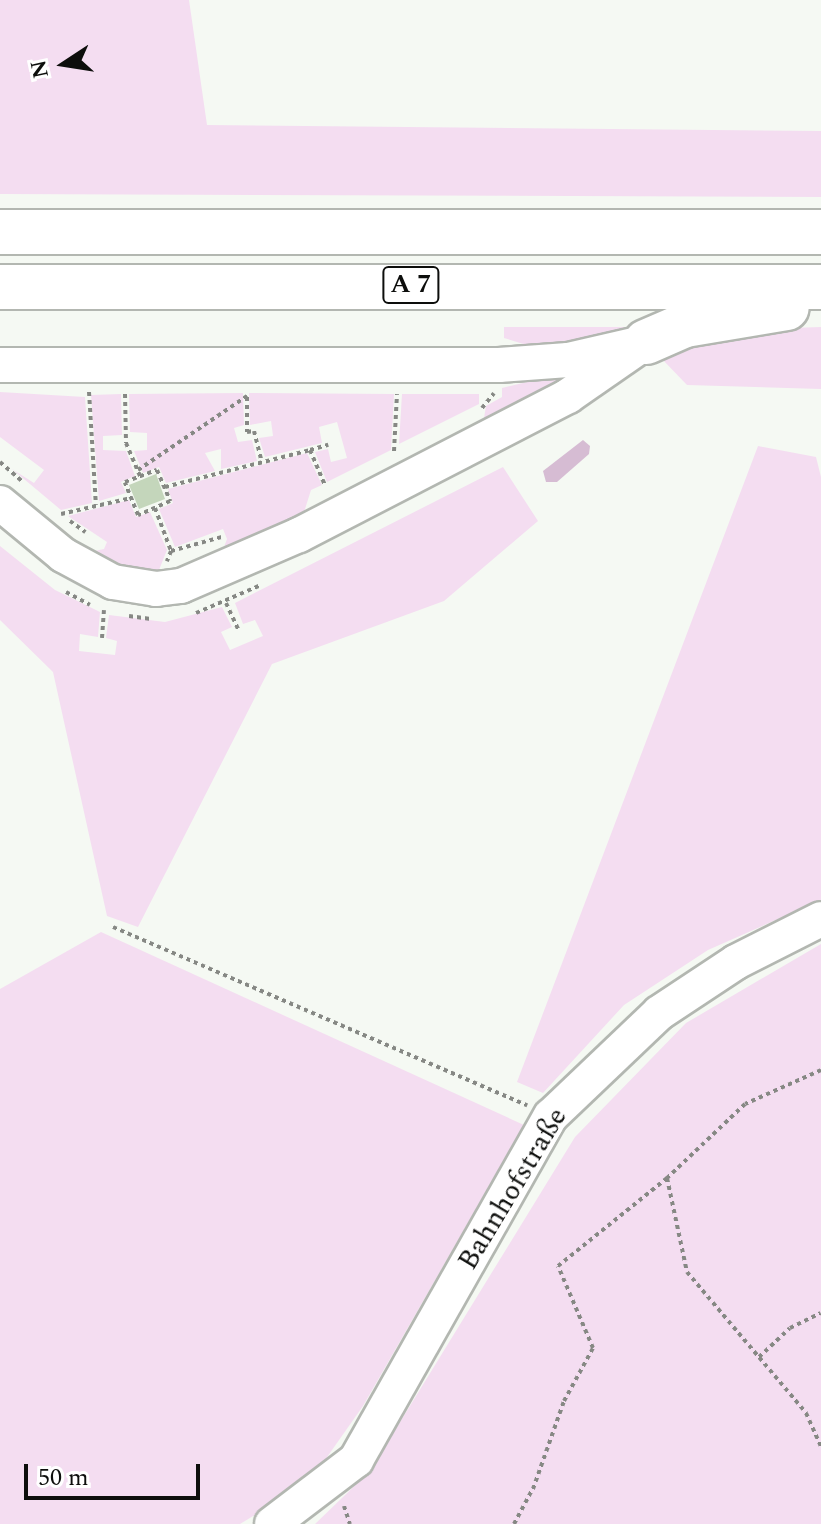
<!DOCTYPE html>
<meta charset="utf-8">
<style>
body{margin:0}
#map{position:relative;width:821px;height:1524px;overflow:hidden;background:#f5f9f3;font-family:Spectral,serif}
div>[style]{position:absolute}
.green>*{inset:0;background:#f4ddf1}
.water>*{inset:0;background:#d6bcd3}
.building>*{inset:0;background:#c4d6bb}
.path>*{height:4px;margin-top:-2px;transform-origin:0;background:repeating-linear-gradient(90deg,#868884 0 4px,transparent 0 8px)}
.roads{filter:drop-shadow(2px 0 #b3b7b1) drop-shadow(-2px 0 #b3b7b1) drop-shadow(0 2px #b3b7b1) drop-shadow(0 -2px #b3b7b1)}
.minor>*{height:34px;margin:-17px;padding:0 17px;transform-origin:17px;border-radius:17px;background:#fff}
.highway>*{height:44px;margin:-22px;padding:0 22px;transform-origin:22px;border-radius:22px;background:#fff}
span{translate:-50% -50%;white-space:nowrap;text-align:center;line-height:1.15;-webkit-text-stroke:8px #fff;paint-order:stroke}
.shield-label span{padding:2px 6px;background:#fff;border:2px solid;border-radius:6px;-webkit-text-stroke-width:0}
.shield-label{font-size:26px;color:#0d0e0c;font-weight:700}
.street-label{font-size:28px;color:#0d0e0c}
.north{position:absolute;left:24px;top:24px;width:80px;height:80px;-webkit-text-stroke:6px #fff;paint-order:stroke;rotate:258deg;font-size:22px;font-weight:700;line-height:32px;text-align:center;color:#0d0e0c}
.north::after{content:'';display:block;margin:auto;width:28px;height:36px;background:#0d0e0c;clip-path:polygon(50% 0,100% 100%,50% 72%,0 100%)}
.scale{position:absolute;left:24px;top:1464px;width:176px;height:36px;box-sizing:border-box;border:4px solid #0d0e0c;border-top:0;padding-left:10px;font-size:24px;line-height:28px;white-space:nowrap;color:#0d0e0c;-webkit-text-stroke:6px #fff;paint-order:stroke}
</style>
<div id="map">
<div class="green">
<div style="clip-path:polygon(0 0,189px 0,207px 125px,821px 131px,821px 197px,0 194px)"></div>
<div style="clip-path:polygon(504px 327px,634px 327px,546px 351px,504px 338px)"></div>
<div style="clip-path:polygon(821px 327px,821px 389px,687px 385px,661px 358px,732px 330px)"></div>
<div style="clip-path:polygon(587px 368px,482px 430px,486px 406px,502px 397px,502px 388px)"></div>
<div style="clip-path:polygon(0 392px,85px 397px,92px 503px,61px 510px,12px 469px,34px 483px,44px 470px,0 437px)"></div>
<div style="clip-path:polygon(243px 393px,244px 425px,234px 428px,238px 442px,252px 440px,257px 461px,221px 469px,221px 449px,205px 453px,215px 471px,166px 483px,159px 467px,143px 473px,134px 451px,147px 450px,147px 433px,130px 432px,129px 394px)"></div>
<div style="clip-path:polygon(249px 393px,394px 394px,391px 450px,327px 482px,315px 452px,328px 449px,331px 462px,347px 458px,337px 422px,319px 427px,322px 443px,265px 457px,259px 438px,273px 436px,271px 421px,250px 425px)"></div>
<div style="clip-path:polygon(121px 394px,122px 435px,103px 436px,103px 450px,126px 451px,135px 476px,121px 482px,126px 493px,99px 501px,91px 395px)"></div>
<div style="clip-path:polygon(402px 394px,479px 394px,479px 404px,399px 444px)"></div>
<div style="clip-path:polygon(758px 446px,816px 457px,821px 477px,821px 900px,708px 950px,624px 1005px,543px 1093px,517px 1082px)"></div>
<div style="clip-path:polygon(307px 453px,322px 485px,311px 490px,300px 525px,218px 563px,227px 539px,223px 529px,175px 547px,159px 509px,173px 503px,168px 489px)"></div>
<div style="clip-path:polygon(503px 467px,538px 521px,444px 601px,272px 664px,138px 927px,107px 916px,53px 672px,0 620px,0 546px,55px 590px,100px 612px,98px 637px,80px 634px,79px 651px,115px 655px,117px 641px,106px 638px,109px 615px,165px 622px,222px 607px,232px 627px,221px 632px,230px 650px,263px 636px,255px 620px,243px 624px,235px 603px)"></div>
<div style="clip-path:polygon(129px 500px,136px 517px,150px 512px,167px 550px,155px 580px,80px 554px,104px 549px,107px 542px,68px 516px)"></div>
<div style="clip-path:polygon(101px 932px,524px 1125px,363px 1406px,325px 1460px,286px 1496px,240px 1524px,0 1524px,0 989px)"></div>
<div style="clip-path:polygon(821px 944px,821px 1524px,315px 1524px,370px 1471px,575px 1137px,686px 1023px)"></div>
</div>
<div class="water">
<div style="clip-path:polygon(583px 440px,590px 446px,589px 454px,557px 482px,546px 482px,543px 471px)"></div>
</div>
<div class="building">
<div style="clip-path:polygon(156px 474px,165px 499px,139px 509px,129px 485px)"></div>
</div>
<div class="path">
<div style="left:89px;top:392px;width:113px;rotate:86.5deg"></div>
<div style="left:125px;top:394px;width:49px;rotate:88.8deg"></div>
<div style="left:126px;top:443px;width:36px;rotate:67deg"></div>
<div style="left:247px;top:397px;width:35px;rotate:90deg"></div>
<div style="left:247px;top:432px;width:7px;rotate:-8deg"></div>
<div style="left:254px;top:431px;width:32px;rotate:76deg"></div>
<div style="left:482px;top:408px;width:19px;rotate:-51deg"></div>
<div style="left:310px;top:450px;width:19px;rotate:-16deg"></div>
<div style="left:394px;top:451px;width:57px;rotate:-87deg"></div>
<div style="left:0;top:462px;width:30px;rotate:41deg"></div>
<div style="left:138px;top:470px;width:132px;rotate:-34.2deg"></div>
<div style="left:157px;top:470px;width:34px;rotate:67deg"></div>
<div style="left:170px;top:501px;width:35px;rotate:156deg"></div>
<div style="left:138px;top:515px;width:35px;rotate:-112deg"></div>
<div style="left:125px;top:482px;width:34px;rotate:-21deg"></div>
<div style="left:165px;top:487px;width:150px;rotate:-14.3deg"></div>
<div style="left:310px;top:450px;width:39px;rotate:67deg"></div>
<div style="left:155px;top:508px;width:46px;rotate:69.6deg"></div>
<div style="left:171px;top:551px;width:11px;rotate:112deg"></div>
<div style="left:61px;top:514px;width:72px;rotate:-12.9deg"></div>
<div style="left:70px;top:521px;width:19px;rotate:36deg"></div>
<div style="left:171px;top:551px;width:53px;rotate:-15.4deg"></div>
<div style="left:66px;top:592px;width:27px;rotate:28deg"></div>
<div style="left:226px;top:603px;width:29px;rotate:65deg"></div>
<div style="left:196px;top:613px;width:71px;rotate:-23.3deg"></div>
<div style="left:129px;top:616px;width:22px;rotate:8deg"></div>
<div style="left:102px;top:638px;width:28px;rotate:-86deg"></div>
<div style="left:113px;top:927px;width:451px;rotate:23.3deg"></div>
<div style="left:821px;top:1070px;width:83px;rotate:155.9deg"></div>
<div style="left:745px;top:1104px;width:108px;rotate:136.5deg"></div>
<div style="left:667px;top:1178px;width:96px;rotate:78deg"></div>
<div style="left:687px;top:1272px;width:185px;rotate:49.8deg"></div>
<div style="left:806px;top:1413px;width:37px;rotate:66deg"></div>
<div style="left:759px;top:1357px;width:42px;rotate:-43.1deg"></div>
<div style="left:790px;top:1328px;width:34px;rotate:-26deg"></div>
<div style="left:344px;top:1506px;width:19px;rotate:72deg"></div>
<div style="left:514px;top:1524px;width:40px;rotate:-62deg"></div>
<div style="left:533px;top:1489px;width:93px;rotate:-70.6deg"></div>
<div style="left:564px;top:1401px;width:60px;rotate:-61.3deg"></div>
<div style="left:593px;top:1348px;width:89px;rotate:-113.1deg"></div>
<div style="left:558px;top:1266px;width:140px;rotate:-38.9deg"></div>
</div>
<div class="roads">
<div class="minor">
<div style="left:0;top:365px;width:499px"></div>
<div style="left:499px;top:365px;width:69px;rotate:-4.1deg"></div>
<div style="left:568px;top:360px;width:68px;rotate:-12.8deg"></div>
<div style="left:0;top:503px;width:82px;rotate:39.5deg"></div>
<div style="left:63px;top:555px;width:57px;rotate:28.4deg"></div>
<div style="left:113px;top:582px;width:44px;rotate:9.2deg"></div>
<div style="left:156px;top:589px;width:25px;rotate:-7deg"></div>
<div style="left:181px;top:586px;width:129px;rotate:-23.4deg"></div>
<div style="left:299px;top:535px;width:303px;rotate:-27.3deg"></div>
<div style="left:568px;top:396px;width:95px;rotate:-34.7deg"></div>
<div style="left:272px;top:1524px;width:106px;rotate:-37.3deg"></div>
<div style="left:356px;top:1460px;width:395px;rotate:-60.5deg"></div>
<div style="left:551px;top:1116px;width:149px;rotate:-43.6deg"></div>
<div style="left:659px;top:1013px;width:92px;rotate:-33.5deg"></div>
<div style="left:736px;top:962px;width:95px;rotate:-26.8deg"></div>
</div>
<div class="highway">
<div style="left:0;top:232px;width:821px"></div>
<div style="left:0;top:287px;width:821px"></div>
<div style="left:646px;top:342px;width:43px;rotate:-23.6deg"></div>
<div style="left:685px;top:325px;width:103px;rotate:-9.5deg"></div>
</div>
</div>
<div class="shield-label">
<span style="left:411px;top:285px">A 7</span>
</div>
<div class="street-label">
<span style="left:513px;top:1189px;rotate:-59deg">Bahnhofstraße</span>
</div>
<div class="north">N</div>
<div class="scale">50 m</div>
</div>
